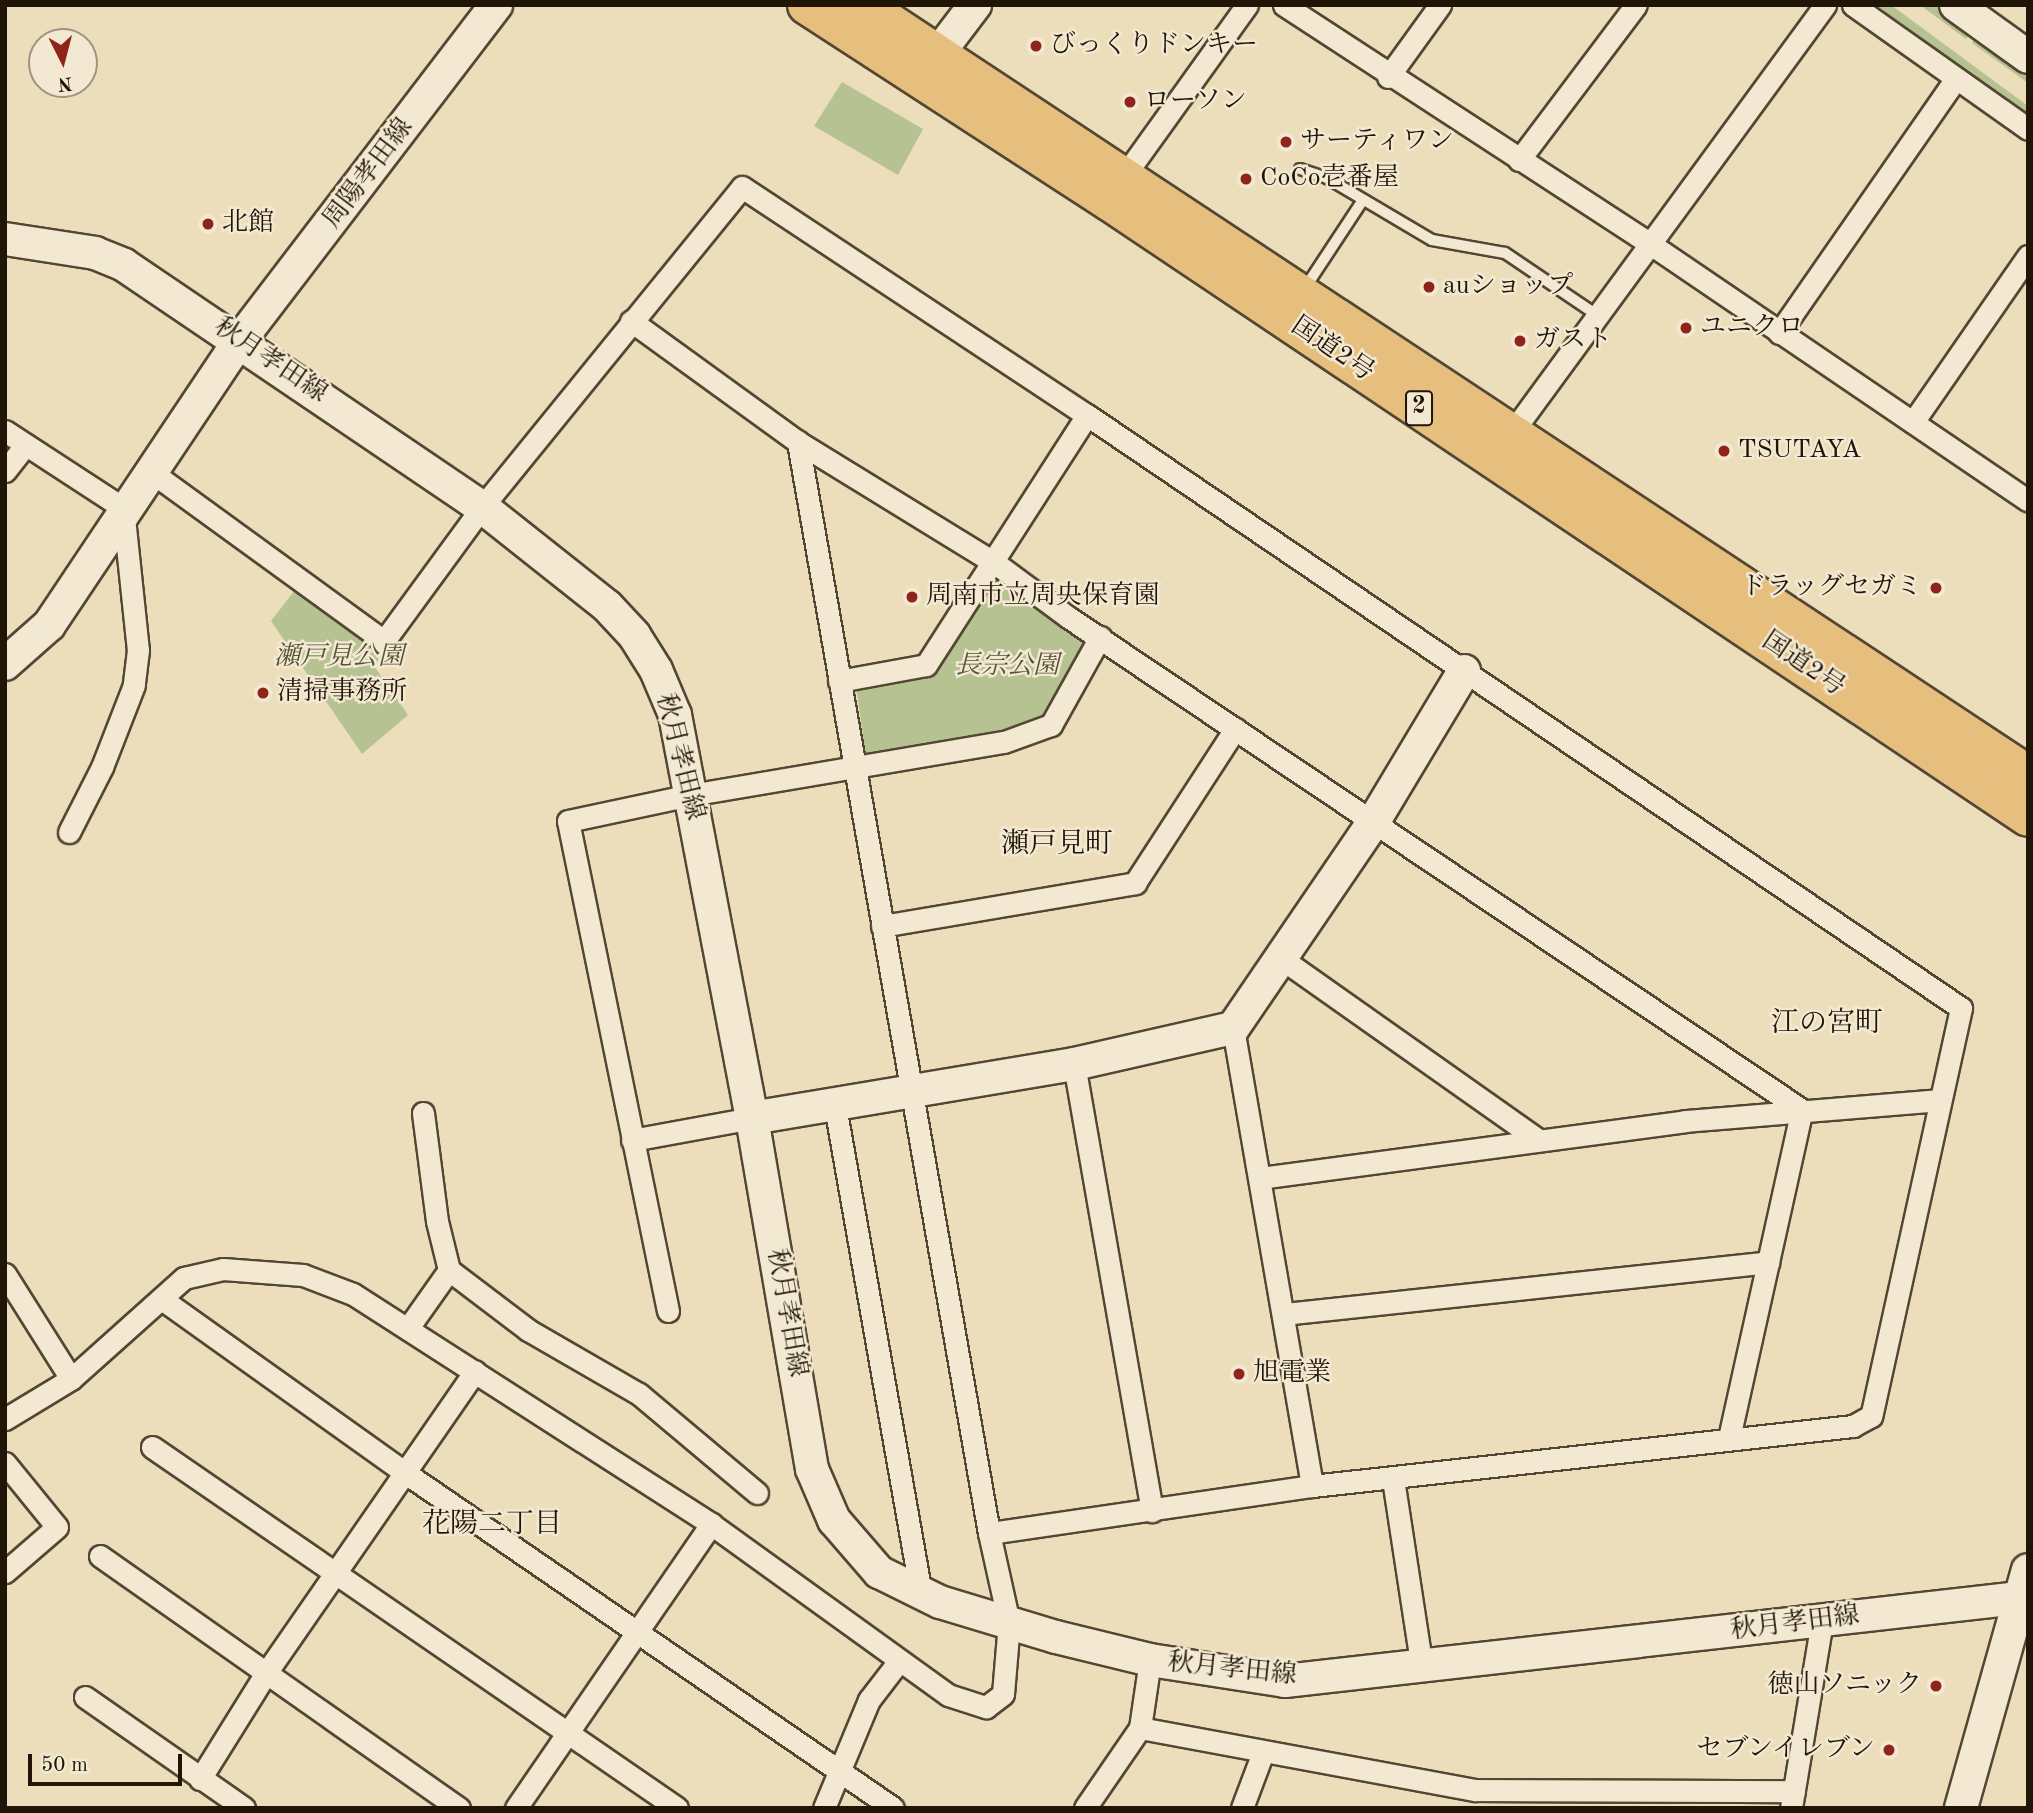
<!DOCTYPE html>
<meta charset="utf-8">
<style>
body{margin:0}
#map{position:relative;width:2033px;height:1813px;overflow:hidden;background:#ecddbb;font-family:"Old Standard TT","Noto Serif JP",serif}
div>[style]{position:absolute}
.green>*{inset:0;background:#b6c292}
.roads{filter:drop-shadow(2px 0 #534733) drop-shadow(-2px 0 #534733) drop-shadow(0 2px #534733) drop-shadow(0 -2px #534733)}
.lane>*{height:10px;margin:-5px;padding:0 5px;transform-origin:5px;border-radius:5px;background:#f3e9d3}
.street>*{height:21px;margin:-10.5px;padding:0 10.5px;transform-origin:10.5px;border-radius:10.5px;background:#f3e9d3}
.secondary>*{height:32px;margin:-16px;padding:0 16px;transform-origin:16px;border-radius:16px;background:#f3e9d3}
.highway>*{height:38px;margin:-19px;padding:0 19px;transform-origin:19px;border-radius:19px;background:#e6be7e}
.dots>*{width:19px;height:19px;translate:-50% -50%;box-sizing:border-box;border:4px solid #f3e9d3;border-radius:50%}
span{translate:-50% -50%;white-space:nowrap;text-align:center;line-height:1.15;-webkit-text-stroke:5px #f3e9d3;paint-order:stroke}
.shield-label span{padding:2px 5px;background:#f3e9d3;border:2px solid;border-radius:5px;-webkit-text-stroke-width:0}
.shield-label{font-size:24px;color:#201506;font-weight:700}
.poi-label{font-size:26px;color:#201506}
.left{translate:0 -50%;text-align:left}
.right{translate:-100% -50%;text-align:right}
.street-label{font-size:26px;color:#201506}
.park-label{font-size:26px;color:#545237;font-style:italic}
.neighbourhood-label{font-size:28px;color:#201506}
.frame{position:absolute;inset:0;border:7px solid #201506;pointer-events:none}
.north{position:absolute;left:28px;top:28px;width:70px;height:70px;box-sizing:border-box;background:#f3e9d3;border:2px solid #9f9481;border-radius:50%;rotate:174deg;font-size:19px;font-weight:700;line-height:28px;text-align:center;color:#201506}
.north::after{content:'';display:block;margin:auto;width:24px;height:32px;background:#8f2418;clip-path:polygon(50% 0,100% 100%,50% 72%,0 100%)}
.scale{position:absolute;left:28px;top:1754px;width:154px;height:32px;box-sizing:border-box;border:4px solid #201506;border-top:0;padding-left:9px;font-size:21px;line-height:24px;white-space:nowrap;color:#201506;-webkit-text-stroke:5px #f3e9d3;paint-order:stroke}
</style>
<div id="map">
<div class="green">
<div style="clip-path:polygon(1876px 5px,1891px 5px,2028px 106px,2028px 116px)"></div>
<div style="clip-path:polygon(1920px 5px,1935px 5px,1971px 32px,1966px 39px)"></div>
<div style="clip-path:polygon(1977px 35px,2028px 71px,2028px 83px,1972px 43px)"></div>
<div style="clip-path:polygon(842px 82px,923px 129px,898px 175px,814px 126px)"></div>
<div style="clip-path:polygon(998px 576px,1088px 644px,1047px 717px,1015px 731px,866px 756px,856px 687px,924px 676px,936px 667px)"></div>
<div style="clip-path:polygon(298px 586px,386px 648px,374px 666px,408px 715px,362px 754px,271px 621px)"></div>
</div>
<div class="roads">
<div class="lane">
<div style="left:1300px;top:169px;width:28px;rotate:18deg"></div>
<div style="left:1327px;top:178px;width:122px;rotate:30.6deg"></div>
<div style="left:1432px;top:240px;width:74px;rotate:10.1deg"></div>
<div style="left:1505px;top:253px;width:111px;rotate:34deg"></div>
<div style="left:1305px;top:288px;width:105px;rotate:-56.6deg"></div>
</div>
<div class="street">
<div style="left:1284px;top:5px;width:436px;rotate:33.1deg"></div>
<div style="left:1649px;top:243px;width:458px;rotate:34.2deg"></div>
<div style="left:1853px;top:5px;width:214px;rotate:35.3deg"></div>
<div style="left:1388px;top:77px;width:89px;rotate:-54.2deg"></div>
<div style="left:1519px;top:160px;width:194px;rotate:-53deg"></div>
<div style="left:1124px;top:176px;width:211px;rotate:-54.3deg"></div>
<div style="left:631px;top:321px;width:206px;rotate:35.9deg"></div>
<div style="left:798px;top:442px;width:231px;rotate:31.6deg"></div>
<div style="left:995px;top:563px;width:91px;rotate:36.5deg"></div>
<div style="left:1068px;top:617px;width:884px;rotate:33.89deg"></div>
<div style="left:1779px;top:333px;width:310px;rotate:-55.2deg"></div>
<div style="left:1913px;top:422px;width:202px;rotate:-55.3deg"></div>
<div style="left:5px;top:431px;width:141px;rotate:33.1deg"></div>
<div style="left:123px;top:508px;width:143px;rotate:84deg"></div>
<div style="left:138px;top:650px;width:35px;rotate:97deg"></div>
<div style="left:134px;top:685px;width:88px;rotate:111.3deg"></div>
<div style="left:102px;top:767px;width:73px;rotate:116.9deg"></div>
<div style="left:1513px;top:431px;width:528px;rotate:-53.78deg"></div>
<div style="left:5px;top:471px;width:33px;rotate:-52deg"></div>
<div style="left:150px;top:471px;width:289px;rotate:36deg"></div>
<div style="left:384px;top:641px;width:166px;rotate:-53.8deg"></div>
<div style="left:482px;top:507px;width:412px;rotate:-50.9deg"></div>
<div style="left:742px;top:187px;width:414px;rotate:33.5deg"></div>
<div style="left:1087px;top:415px;width:1056px;rotate:34.16deg"></div>
<div style="left:1961px;top:1008px;width:418px;rotate:102.4deg"></div>
<div style="left:1871px;top:1416px;width:21px;rotate:151deg"></div>
<div style="left:1853px;top:1426px;width:544px;rotate:173.67deg"></div>
<div style="left:1312px;top:1486px;width:326px;rotate:171.7deg"></div>
<div style="left:839px;top:681px;width:88px;rotate:-10.4deg"></div>
<div style="left:926px;top:665px;width:297px;rotate:-57.2deg"></div>
<div style="left:882px;top:926px;width:257px;rotate:-9.6deg"></div>
<div style="left:1135px;top:883px;width:184px;rotate:-57deg"></div>
<div style="left:1282px;top:959px;width:314px;rotate:35.2deg"></div>
<div style="left:1233px;top:1028px;width:465px;rotate:80.2deg"></div>
<div style="left:1074px;top:1064px;width:454px;rotate:80.1deg"></div>
<div style="left:835px;top:1106px;width:496px;rotate:80deg"></div>
<div style="left:632px;top:1140px;width:122px;rotate:-10.4deg"></div>
<div style="left:1260px;top:1178px;width:429px;rotate:-7.6deg"></div>
<div style="left:1685px;top:1121px;width:255px;rotate:-4.7deg"></div>
<div style="left:449px;top:1270px;width:99px;rotate:37.2deg"></div>
<div style="left:528px;top:1330px;width:128px;rotate:30deg"></div>
<div style="left:639px;top:1394px;width:154px;rotate:40deg"></div>
<div style="left:5px;top:1274px;width:124px;rotate:57.8deg"></div>
<div style="left:163px;top:1300px;width:296px;rotate:35.5deg"></div>
<div style="left:404px;top:1472px;width:593px;rotate:34.49deg"></div>
<div style="left:668px;top:1311px;width:500px;rotate:-101.53deg"></div>
<div style="left:568px;top:821px;width:125px;rotate:-12deg"></div>
<div style="left:690px;top:795px;width:318px;rotate:-9.6deg"></div>
<div style="left:1004px;top:742px;width:50px;rotate:-19.9deg"></div>
<div style="left:1051px;top:725px;width:101px;rotate:-60.9deg"></div>
<div style="left:1284px;top:1314px;width:487px;rotate:-6.1deg"></div>
<div style="left:408px;top:1328px;width:71px;rotate:-54.7deg"></div>
<div style="left:449px;top:1270px;width:50px;rotate:-103.8deg"></div>
<div style="left:437px;top:1221px;width:109px;rotate:-97.4deg"></div>
<div style="left:5px;top:1419px;width:77px;rotate:-31.2deg"></div>
<div style="left:71px;top:1379px;width:152px;rotate:-41.8deg"></div>
<div style="left:184px;top:1278px;width:40px;rotate:-13deg"></div>
<div style="left:223px;top:1269px;width:80px;rotate:4.3deg"></div>
<div style="left:303px;top:1275px;width:53px;rotate:20.8deg"></div>
<div style="left:353px;top:1294px;width:426px;rotate:32.7deg"></div>
<div style="left:711px;top:1524px;width:292px;rotate:35.8deg"></div>
<div style="left:948px;top:1695px;width:40px;rotate:18deg"></div>
<div style="left:986px;top:1707px;width:21px;rotate:-37deg"></div>
<div style="left:1003px;top:1694px;width:71px;rotate:-85.2deg"></div>
<div style="left:1009px;top:1623px;width:92px;rotate:-102.5deg"></div>
<div style="left:989px;top:1533px;width:1108px;rotate:-99.93deg"></div>
<div style="left:1729px;top:1438px;width:336px;rotate:-77.5deg"></div>
<div style="left:152px;top:1447px;width:637px;rotate:34.51deg"></div>
<div style="left:5px;top:1463px;width:82px;rotate:50.9deg"></div>
<div style="left:57px;top:1527px;width:69px;rotate:139.1deg"></div>
<div style="left:1393px;top:1479px;width:191px;rotate:81.3deg"></div>
<div style="left:100px;top:1556px;width:439px;rotate:35.1deg"></div>
<div style="left:85px;top:1697px;width:194px;rotate:34.9deg"></div>
<div style="left:1140px;top:1728px;width:341px;rotate:10.5deg"></div>
<div style="left:1475px;top:1790px;width:319px;rotate:0.2deg"></div>
<div style="left:200px;top:1779px;width:125px;rotate:-58.1deg"></div>
<div style="left:266px;top:1673px;width:367px;rotate:-55.3deg"></div>
<div style="left:516px;top:1808px;width:345px;rotate:-55.5deg"></div>
<div style="left:824px;top:1808px;width:117px;rotate:-67.4deg"></div>
<div style="left:869px;top:1700px;width:49px;rotate:-52.4deg"></div>
<div style="left:1085px;top:1808px;width:97px;rotate:-55.5deg"></div>
<div style="left:1140px;top:1728px;width:69px;rotate:-81.6deg"></div>
<div style="left:1242px;top:1808px;width:60px;rotate:-69.4deg"></div>
<div style="left:1791px;top:1808px;width:190px;rotate:-80.6deg"></div>
</div>
<div class="secondary">
<div style="left:1956px;top:5px;width:89px;rotate:35.8deg"></div>
<div style="left:937px;top:55px;width:63px;rotate:-52.8deg"></div>
<div style="left:5px;top:239px;width:91px;rotate:8.8deg"></div>
<div style="left:95px;top:253px;width:31px;rotate:22deg"></div>
<div style="left:124px;top:265px;width:432px;rotate:34.1deg"></div>
<div style="left:482px;top:507px;width:159px;rotate:38.4deg"></div>
<div style="left:607px;top:606px;width:40px;rotate:47deg"></div>
<div style="left:634px;top:635px;width:41px;rotate:57.8deg"></div>
<div style="left:656px;top:670px;width:49px;rotate:67.1deg"></div>
<div style="left:675px;top:715px;width:410px;rotate:79.2deg"></div>
<div style="left:752px;top:1118px;width:356px;rotate:80.3deg"></div>
<div style="left:812px;top:1469px;width:56px;rotate:66.7deg"></div>
<div style="left:834px;top:1520px;width:69px;rotate:49.1deg"></div>
<div style="left:879px;top:1572px;width:68px;rotate:26.2deg"></div>
<div style="left:940px;top:1602px;width:121px;rotate:16.8deg"></div>
<div style="left:1056px;top:1637px;width:97px;rotate:13.7deg"></div>
<div style="left:1150px;top:1660px;width:137px;rotate:8.8deg"></div>
<div style="left:1285px;top:1681px;width:748px;rotate:-6.45deg"></div>
<div style="left:5px;top:664px;width:59px;rotate:-41.6deg"></div>
<div style="left:49px;top:625px;width:343px;rotate:-56.2deg"></div>
<div style="left:240px;top:340px;width:422px;rotate:-52.6deg"></div>
<div style="left:752px;top:1118px;width:326px;rotate:-9.5deg"></div>
<div style="left:1074px;top:1064px;width:163px;rotate:-12.8deg"></div>
<div style="left:1233px;top:1028px;width:250px;rotate:-55.7deg"></div>
<div style="left:1374px;top:821px;width:175px;rotate:-59deg"></div>
<div style="left:1961px;top:1808px;width:247px;rotate:-74.3deg"></div>
</div>
<div class="highway">
<div style="left:807px;top:5px;width:360px;rotate:33deg"></div>
<div style="left:1109px;top:201px;width:1106px;rotate:33.83deg"></div>
<div style="left:863px;top:5px;width:1396px;rotate:33.46deg"></div>
</div>
</div>
<div class="dots">
<div style="left:1036px;top:46px;background:#8f2418"></div>
<div style="left:1130px;top:102px;background:#8f2418"></div>
<div style="left:1286px;top:142px;background:#8f2418"></div>
<div style="left:1246px;top:179px;background:#8f2418"></div>
<div style="left:208px;top:224px;background:#8f2418"></div>
<div style="left:1429px;top:287px;background:#8f2418"></div>
<div style="left:1686px;top:328px;background:#8f2418"></div>
<div style="left:1520px;top:341px;background:#8f2418"></div>
<div style="left:1724px;top:451px;background:#8f2418"></div>
<div style="left:1936px;top:588px;background:#8f2418"></div>
<div style="left:912px;top:597px;background:#8f2418"></div>
<div style="left:263px;top:693px;background:#8f2418"></div>
<div style="left:1239px;top:1374px;background:#8f2418"></div>
<div style="left:1936px;top:1686px;background:#8f2418"></div>
<div style="left:1889px;top:1750px;background:#8f2418"></div>
</div>
<div class="shield-label">
<span style="left:1419px;top:408px">2</span>
</div>
<div class="poi-label">
<span class="left" style="left:1050px;top:46px">びっくりドンキー</span>
<span class="left" style="left:1144px;top:102px">ローソン</span>
<span class="left" style="left:1300px;top:142px">サーティワン</span>
<span class="left" style="left:1260px;top:179px">CoCo壱番屋</span>
<span class="left" style="left:222px;top:224px">北館</span>
<span class="left" style="left:1443px;top:287px">auショップ</span>
<span class="left" style="left:1700px;top:328px">ユニクロ</span>
<span class="left" style="left:1534px;top:341px">ガスト</span>
<span class="left" style="left:1738px;top:451px">TSUTAYA</span>
<span class="right" style="left:1922px;top:588px">ドラッグセガミ</span>
<span class="left" style="left:926px;top:597px">周南市立周央保育園</span>
<span class="left" style="left:277px;top:693px">清掃事務所</span>
<span class="left" style="left:1253px;top:1374px">旭電業</span>
<span class="right" style="left:1922px;top:1686px">徳山ソニック</span>
<span class="right" style="left:1875px;top:1750px">セブンイレブン</span>
</div>
<div class="street-label">
<span style="left:369px;top:174px;rotate:-53deg">周陽孝田線</span>
<span style="left:1332px;top:350px;rotate:34deg">国道2号</span>
<span style="left:270px;top:361px;rotate:34deg">秋月孝田線</span>
<span style="left:1803px;top:665px;rotate:34deg">国道2号</span>
<span style="left:679px;top:757px;rotate:76deg">秋月孝田線</span>
<span style="left:786px;top:1313px;rotate:80deg">秋月孝田線</span>
<span style="left:1795px;top:1624px;rotate:-7deg">秋月孝田線</span>
<span style="left:1232px;top:1670px;rotate:6deg">秋月孝田線</span>
</div>
<div class="park-label">
<span style="left:339px;top:658px">瀬戸見公園</span>
<span style="left:1007px;top:667px">長宗公園</span>
</div>
<div class="neighbourhood-label">
<span style="left:1057px;top:845px">瀬戸見町</span>
<span style="left:1827px;top:1024px">江の宮町</span>
<span style="left:492px;top:1525px">花陽二丁目</span>
</div>
<div class="frame"></div>
<div class="north">N</div>
<div class="scale">50 m</div>
</div>
